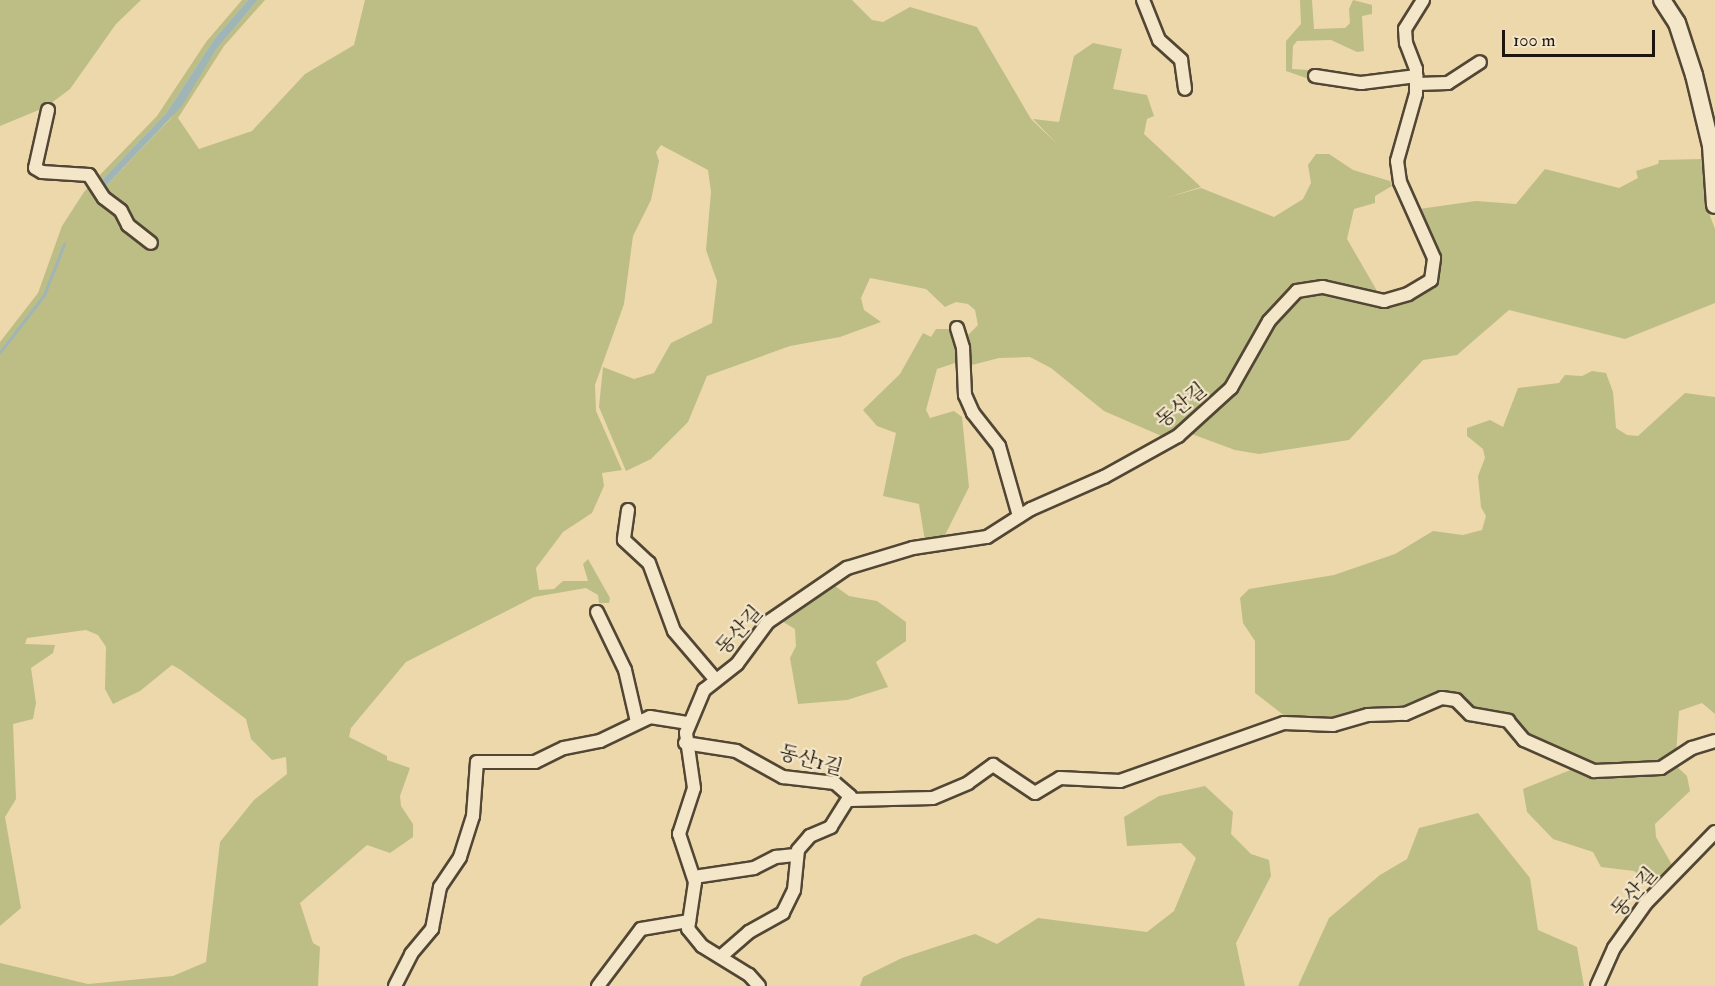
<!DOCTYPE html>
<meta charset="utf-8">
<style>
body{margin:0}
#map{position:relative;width:1715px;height:986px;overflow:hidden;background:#edd8ac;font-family:"IM FELL Double Pica","Noto Serif KR",serif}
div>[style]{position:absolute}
.green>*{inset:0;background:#bdbd86}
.water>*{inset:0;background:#a0b6b6}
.stream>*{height:3px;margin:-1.5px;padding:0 1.5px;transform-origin:1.5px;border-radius:1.5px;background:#a0b6b6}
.roads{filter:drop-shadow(2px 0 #524634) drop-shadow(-2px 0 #524634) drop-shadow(0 2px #524634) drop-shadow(0 -2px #524634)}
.street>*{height:12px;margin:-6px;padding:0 6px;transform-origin:6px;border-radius:6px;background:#f3e6c9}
.secondary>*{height:16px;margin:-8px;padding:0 8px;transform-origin:8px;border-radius:8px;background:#f3e6c9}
span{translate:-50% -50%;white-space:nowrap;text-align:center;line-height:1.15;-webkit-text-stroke:4.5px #f3e6c9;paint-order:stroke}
.street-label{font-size:20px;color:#1e160c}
.scale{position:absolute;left:1502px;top:30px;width:153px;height:27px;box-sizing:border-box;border:3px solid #1e160c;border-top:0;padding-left:8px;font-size:18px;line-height:21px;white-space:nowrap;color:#1e160c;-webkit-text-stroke:4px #f3e6c9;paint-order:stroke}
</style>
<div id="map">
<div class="green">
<div style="clip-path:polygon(0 0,141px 0,116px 24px,70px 89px,46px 107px,0 126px)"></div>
<div style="clip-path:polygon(242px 0,248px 0,215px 38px,167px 112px,100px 182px,97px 178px,157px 116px,206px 42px)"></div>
<div style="clip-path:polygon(258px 0,265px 0,224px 46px,178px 118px,199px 149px,252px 131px,305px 74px,354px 45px,365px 0,852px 0,872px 20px,883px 22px,910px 7px,977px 27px,1031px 119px,1058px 145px,1033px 119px,1059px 122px,1074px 56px,1093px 43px,1122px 49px,1113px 89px,1147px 95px,1154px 116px,1147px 119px,1144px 134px,1201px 187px,1165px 198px,1201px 188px,1274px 217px,1303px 199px,1311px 183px,1308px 165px,1316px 154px,1329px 154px,1353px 170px,1390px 181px,1392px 186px,1375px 196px,1375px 203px,1354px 209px,1347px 239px,1380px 296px,1433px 285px,1440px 275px,1440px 259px,1419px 209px,1476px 201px,1516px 204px,1545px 169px,1619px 188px,1638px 178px,1636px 171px,1658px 164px,1659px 160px,1704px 159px,1707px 208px,1715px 229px,1715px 303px,1625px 339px,1509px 310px,1457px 355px,1423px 360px,1349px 440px,1259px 454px,1235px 450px,1189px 433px,1166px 438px,1104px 411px,1051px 368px,1030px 357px,999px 358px,968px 366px,967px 336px,978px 325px,975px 310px,968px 304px,956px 302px,945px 307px,926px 289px,870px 278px,861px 298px,864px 310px,881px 322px,840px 337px,790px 346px,707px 376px,688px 422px,651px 459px,626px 471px,599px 407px,603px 367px,634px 379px,654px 373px,671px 343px,712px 323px,717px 281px,706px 250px,711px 192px,708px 170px,661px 145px,656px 152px,659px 161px,651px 200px,633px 236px,624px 304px,595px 385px,596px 411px,622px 470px,602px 473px,604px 486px,592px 513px,563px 532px,536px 568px,539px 590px,554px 589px,563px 581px,588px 581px,583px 564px,588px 559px,610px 598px,609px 603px,599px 603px,598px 595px,586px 588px,534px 597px,406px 662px,351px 728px,349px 737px,387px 756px,387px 760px,410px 768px,400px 796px,401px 806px,413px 824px,413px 837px,390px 853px,367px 845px,300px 903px,313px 943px,320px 947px,318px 986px,0 986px,0 963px,88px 984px,173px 976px,206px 962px,220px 842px,254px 800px,287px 774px,286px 757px,272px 760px,251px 739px,246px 719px,181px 670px,172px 665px,140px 691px,113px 704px,105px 689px,106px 647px,98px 635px,86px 630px,27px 638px,25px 644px,55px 645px,53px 653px,31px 668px,36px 703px,33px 719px,13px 724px,16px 799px,5px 817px,21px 908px,0 926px,0 342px,38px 293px,62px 226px,84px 192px,93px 182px,102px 190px,171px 118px,215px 51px)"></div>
<div style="clip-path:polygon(1300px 0,1312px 0,1314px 29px,1345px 28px,1350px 23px,1349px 9px,1353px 0,1372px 5px,1372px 14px,1362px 16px,1364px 51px,1357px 52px,1331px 40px,1297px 41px,1293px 46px,1292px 69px,1309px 70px,1309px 79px,1286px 71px,1286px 41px,1301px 24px)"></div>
<div style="clip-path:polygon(936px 329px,952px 329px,961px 361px,937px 369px,926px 410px,930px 418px,954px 411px,962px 417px,969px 487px,943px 539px,925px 541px,919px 504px,883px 496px,896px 433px,877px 426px,863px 410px,900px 374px,923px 333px,931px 337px)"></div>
<div style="clip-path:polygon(1592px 371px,1606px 373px,1613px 392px,1616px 428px,1627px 435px,1638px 436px,1685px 393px,1715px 397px,1715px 714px,1702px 703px,1679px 711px,1676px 755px,1667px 763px,1606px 770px,1476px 714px,1459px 699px,1342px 720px,1290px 720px,1255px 693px,1255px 641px,1243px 623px,1240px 598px,1249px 589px,1334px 575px,1395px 554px,1433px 531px,1463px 535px,1482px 530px,1486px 516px,1481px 507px,1478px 476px,1485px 458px,1483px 449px,1467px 436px,1467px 428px,1490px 420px,1503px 427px,1518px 388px,1559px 383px,1565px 375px,1582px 376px)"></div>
<div style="clip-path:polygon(835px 586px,849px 596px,877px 601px,906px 622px,906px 641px,876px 662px,888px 687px,847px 700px,798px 704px,790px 658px,796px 646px,795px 629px,780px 620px)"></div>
<div style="clip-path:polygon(1674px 764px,1687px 776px,1690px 791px,1655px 824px,1656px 837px,1675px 870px,1654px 886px,1634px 871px,1601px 867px,1593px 852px,1553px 839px,1527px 812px,1523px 789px,1578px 767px)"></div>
<div style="clip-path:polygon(1205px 786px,1233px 812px,1231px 834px,1251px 854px,1269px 860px,1271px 876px,1236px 943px,1245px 986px,860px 986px,863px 977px,902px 958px,975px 934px,997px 944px,1038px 918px,1147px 932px,1174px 911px,1196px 858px,1181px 843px,1127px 846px,1124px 817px,1159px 796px)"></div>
<div style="clip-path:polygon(1478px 813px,1530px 878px,1538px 930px,1577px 947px,1584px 986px,1298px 986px,1329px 918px,1380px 875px,1407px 859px,1419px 828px)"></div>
</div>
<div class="water">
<div style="clip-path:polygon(248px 0,258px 0,215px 51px,182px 106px,102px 190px,100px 182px,167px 112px,215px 38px)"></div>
</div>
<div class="stream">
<div style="left:0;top:352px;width:72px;rotate:-52.3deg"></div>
<div style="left:44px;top:295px;width:55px;rotate:-68.6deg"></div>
</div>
<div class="roads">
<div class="street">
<div style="left:1143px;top:0;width:43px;rotate:68.2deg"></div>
<div style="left:1159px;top:40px;width:30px;rotate:42deg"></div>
<div style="left:1181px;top:60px;width:29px;rotate:82deg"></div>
<div style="left:1315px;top:76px;width:47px;rotate:8.7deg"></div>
<div style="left:1361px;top:83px;width:56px;rotate:-7.1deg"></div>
<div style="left:1417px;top:84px;width:31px;rotate:-2deg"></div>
<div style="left:1448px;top:83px;width:38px;rotate:-33deg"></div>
<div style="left:48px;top:110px;width:59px;rotate:102.6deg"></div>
<div style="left:35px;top:168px;width:8px;rotate:30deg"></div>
<div style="left:42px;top:172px;width:47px;rotate:3.7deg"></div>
<div style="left:89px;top:175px;width:27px;rotate:57deg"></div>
<div style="left:104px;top:198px;width:21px;rotate:37deg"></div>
<div style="left:121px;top:211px;width:16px;rotate:63deg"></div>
<div style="left:128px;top:225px;width:29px;rotate:38deg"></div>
<div style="left:957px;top:328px;width:21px;rotate:73deg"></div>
<div style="left:963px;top:348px;width:47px;rotate:87.6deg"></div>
<div style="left:965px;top:395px;width:20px;rotate:66deg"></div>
<div style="left:973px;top:413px;width:42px;rotate:51.8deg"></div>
<div style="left:999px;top:446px;width:73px;rotate:74.1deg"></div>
<div style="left:628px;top:510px;width:30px;rotate:98deg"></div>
<div style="left:624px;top:540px;width:34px;rotate:43deg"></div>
<div style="left:649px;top:563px;width:72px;rotate:69.8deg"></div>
<div style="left:674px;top:631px;width:63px;rotate:49.5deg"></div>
<div style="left:597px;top:612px;width:64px;rotate:64.2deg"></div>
<div style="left:625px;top:670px;width:53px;rotate:77deg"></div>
<div style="left:685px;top:743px;width:52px;rotate:8.9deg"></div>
<div style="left:736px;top:751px;width:54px;rotate:29deg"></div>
<div style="left:783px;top:777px;width:52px;rotate:6.6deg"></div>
<div style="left:835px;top:783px;width:20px;rotate:41deg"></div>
<div style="left:850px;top:796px;width:36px;rotate:122deg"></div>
<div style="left:831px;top:827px;width:23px;rotate:157deg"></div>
<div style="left:810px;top:836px;width:18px;rotate:131deg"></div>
<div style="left:798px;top:850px;width:40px;rotate:95.7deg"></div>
<div style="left:794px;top:890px;width:25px;rotate:116deg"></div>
<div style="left:783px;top:913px;width:39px;rotate:151deg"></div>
<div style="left:749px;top:932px;width:38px;rotate:139deg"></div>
<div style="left:850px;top:800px;width:83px;rotate:-1.4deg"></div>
<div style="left:933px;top:798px;width:38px;rotate:-23deg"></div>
<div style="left:968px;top:783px;width:31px;rotate:-36deg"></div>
<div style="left:993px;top:765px;width:50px;rotate:33.7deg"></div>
<div style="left:1035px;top:793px;width:29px;rotate:-31deg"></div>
<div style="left:1060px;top:778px;width:60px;rotate:2.9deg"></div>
<div style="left:1120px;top:781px;width:174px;rotate:-19.5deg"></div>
<div style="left:1284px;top:723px;width:49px;rotate:2.3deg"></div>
<div style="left:1333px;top:725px;width:36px;rotate:-16deg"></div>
<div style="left:1368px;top:715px;width:37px;rotate:-2deg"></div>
<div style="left:1405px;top:714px;width:40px;rotate:-23.4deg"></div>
<div style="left:1442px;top:698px;width:14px;rotate:8deg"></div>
<div style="left:1456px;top:700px;width:20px;rotate:45deg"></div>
<div style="left:1470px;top:714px;width:39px;rotate:10deg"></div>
<div style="left:1508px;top:721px;width:25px;rotate:50deg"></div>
<div style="left:1524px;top:740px;width:77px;rotate:23.9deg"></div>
<div style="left:1594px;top:771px;width:67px;rotate:-2.6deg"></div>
<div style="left:1661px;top:768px;width:37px;rotate:-33deg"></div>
<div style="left:1692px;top:748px;width:24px;rotate:-17deg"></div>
<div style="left:694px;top:877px;width:61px;rotate:-8.5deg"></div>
<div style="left:754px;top:868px;width:25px;rotate:-27deg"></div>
<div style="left:776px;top:857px;width:19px;rotate:-6deg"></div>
<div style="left:395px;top:986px;width:36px;rotate:-63deg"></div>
<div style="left:411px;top:954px;width:33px;rotate:-50deg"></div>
<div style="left:432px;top:929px;width:43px;rotate:-79.2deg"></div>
<div style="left:440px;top:887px;width:36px;rotate:-56deg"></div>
<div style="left:460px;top:857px;width:43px;rotate:-72.4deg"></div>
<div style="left:473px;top:816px;width:54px;rotate:-85.8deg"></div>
<div style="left:477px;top:762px;width:58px"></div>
<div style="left:535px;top:762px;width:32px;rotate:-26deg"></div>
<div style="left:564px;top:748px;width:37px;rotate:-11deg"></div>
<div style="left:600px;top:741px;width:55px;rotate:-25.6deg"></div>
<div style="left:650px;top:717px;width:39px;rotate:9deg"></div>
<div style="left:598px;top:986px;width:71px;rotate:-53deg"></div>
<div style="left:641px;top:929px;width:49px;rotate:-9.5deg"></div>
<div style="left:759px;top:986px;width:15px;rotate:-132deg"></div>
<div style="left:749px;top:975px;width:55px;rotate:-148.3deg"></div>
<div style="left:702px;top:946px;width:22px;rotate:-129deg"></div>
<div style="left:688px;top:929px;width:48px;rotate:-81.5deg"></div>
<div style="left:695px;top:882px;width:51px;rotate:-108.4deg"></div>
<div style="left:679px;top:834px;width:48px;rotate:-71.9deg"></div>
<div style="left:694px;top:788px;width:56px;rotate:-98.3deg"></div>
<div style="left:686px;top:733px;width:47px;rotate:-67.3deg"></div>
<div style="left:704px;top:690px;width:42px;rotate:-38.2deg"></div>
<div style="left:737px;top:664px;width:52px;rotate:-53.6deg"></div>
<div style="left:768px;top:622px;width:96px;rotate:-34.4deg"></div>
<div style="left:847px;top:568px;width:69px;rotate:-16.9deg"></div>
<div style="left:913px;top:548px;width:75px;rotate:-8.5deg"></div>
<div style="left:987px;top:537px;width:52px;rotate:-32.5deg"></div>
<div style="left:1031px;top:509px;width:80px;rotate:-23.7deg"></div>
<div style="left:1104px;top:477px;width:85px;rotate:-29deg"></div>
<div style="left:1178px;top:436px;width:72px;rotate:-42.2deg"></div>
<div style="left:1231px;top:388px;width:77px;rotate:-60.4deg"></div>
<div style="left:1269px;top:321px;width:41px;rotate:-47deg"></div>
<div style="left:1297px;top:291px;width:26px;rotate:-9deg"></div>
<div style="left:1323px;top:287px;width:63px;rotate:12.9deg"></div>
<div style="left:1384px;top:301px;width:25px;rotate:-16deg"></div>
<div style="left:1408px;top:294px;width:27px;rotate:-31deg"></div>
<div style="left:1431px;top:280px;width:22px;rotate:-82deg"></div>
<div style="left:1434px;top:258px;width:83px;rotate:-114.1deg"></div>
<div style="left:1400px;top:182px;width:21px;rotate:-98deg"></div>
<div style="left:1397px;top:161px;width:70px;rotate:-74.2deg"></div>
<div style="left:1416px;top:94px;width:25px;rotate:-90deg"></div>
<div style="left:1416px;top:69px;width:28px;rotate:-111deg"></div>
<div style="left:1406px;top:43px;width:14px;rotate:-94deg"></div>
<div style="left:1405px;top:29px;width:34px;rotate:-58deg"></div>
<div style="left:1597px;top:986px;width:42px;rotate:-65.9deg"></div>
<div style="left:1614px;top:948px;width:55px;rotate:-54.6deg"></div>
<div style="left:1646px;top:903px;width:99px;rotate:-45.8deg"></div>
</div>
<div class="secondary">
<div style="left:1662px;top:0;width:27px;rotate:57deg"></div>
<div style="left:1677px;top:23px;width:55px;rotate:71.9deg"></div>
<div style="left:1694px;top:75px;width:73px;rotate:76.5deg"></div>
<div style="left:1711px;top:146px;width:59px;rotate:86.1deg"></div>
</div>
</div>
<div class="street-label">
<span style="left:1181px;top:405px;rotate:-39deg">동산길</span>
<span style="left:739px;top:630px;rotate:-48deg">동산길</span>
<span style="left:811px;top:760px;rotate:15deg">동산1길</span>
<span style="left:1634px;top:892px;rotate:-49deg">동산길</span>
</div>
<div class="scale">100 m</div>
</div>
